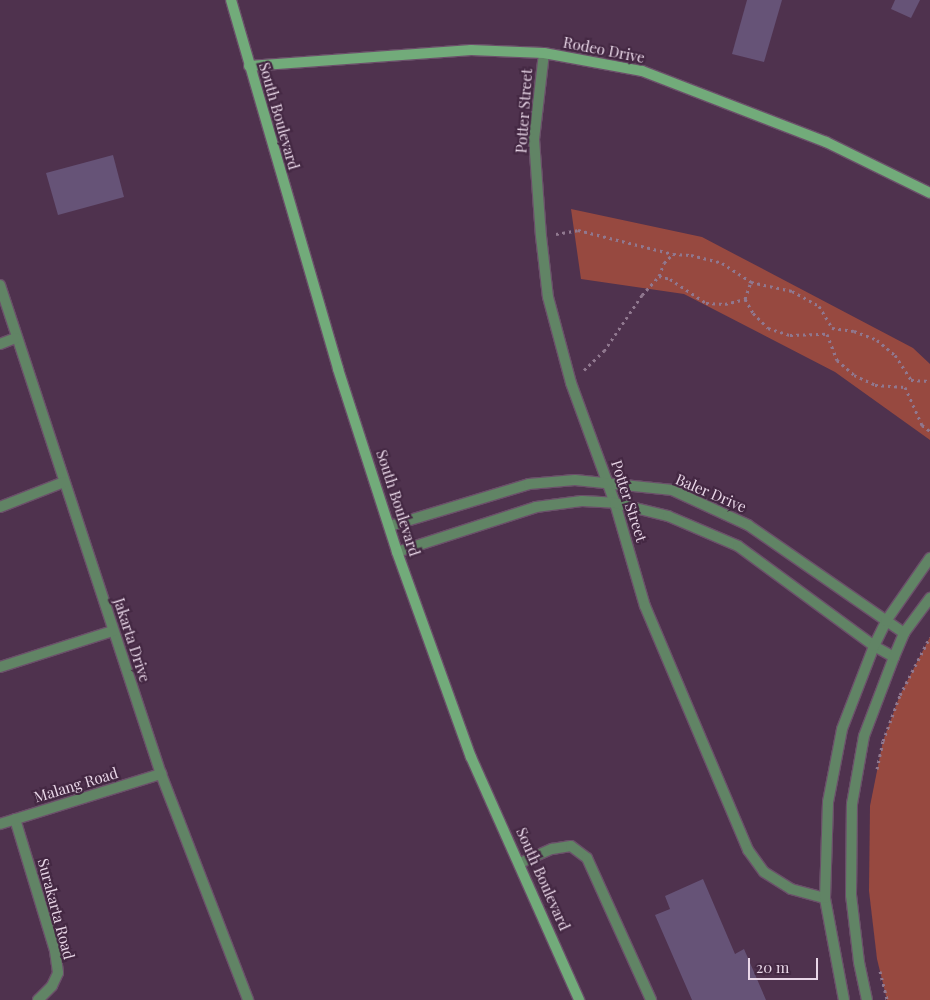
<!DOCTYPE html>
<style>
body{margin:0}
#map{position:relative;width:930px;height:1000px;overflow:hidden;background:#4f324e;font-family:"Playfair Display",serif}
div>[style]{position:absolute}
.green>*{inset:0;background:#974940}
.building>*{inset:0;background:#665377}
.path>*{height:3px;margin-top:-1.5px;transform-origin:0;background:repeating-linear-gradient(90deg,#90788f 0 2.5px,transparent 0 6.5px)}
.roads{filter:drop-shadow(1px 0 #6b506a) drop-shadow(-1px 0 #6b506a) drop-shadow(0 1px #6b506a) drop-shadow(0 -1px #6b506a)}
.lane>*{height:10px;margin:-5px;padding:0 5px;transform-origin:5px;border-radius:5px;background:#618465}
.street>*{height:10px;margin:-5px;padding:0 5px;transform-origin:5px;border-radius:5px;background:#618465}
.secondary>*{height:10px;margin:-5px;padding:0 5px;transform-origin:5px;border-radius:5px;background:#72ab7a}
span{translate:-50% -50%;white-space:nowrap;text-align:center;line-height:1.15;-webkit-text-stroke:4.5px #442843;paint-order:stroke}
.street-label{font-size:15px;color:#e9d7e8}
.scale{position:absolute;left:748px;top:958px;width:70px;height:22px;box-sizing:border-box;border:2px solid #e9d7e8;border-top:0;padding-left:6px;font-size:15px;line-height:18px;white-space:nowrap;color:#e9d7e8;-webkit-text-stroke:4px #442843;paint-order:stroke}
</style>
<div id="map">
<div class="green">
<div style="clip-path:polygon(571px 209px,702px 237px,913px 348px,930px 364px,930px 440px,835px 372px,684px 294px,581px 279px)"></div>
<div style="clip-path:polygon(930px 637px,930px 1000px,887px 1000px,877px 959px,869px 891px,870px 806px,883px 741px,900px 695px)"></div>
</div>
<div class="building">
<div style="clip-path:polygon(747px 0,782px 0,764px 62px,732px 54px)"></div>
<div style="clip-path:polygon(895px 0,920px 0,911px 18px,891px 9px)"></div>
<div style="clip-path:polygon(113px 155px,124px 197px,58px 215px,46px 173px)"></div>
<div style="clip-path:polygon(703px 879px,735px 954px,744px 949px,766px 1000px,692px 1000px,655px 915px,670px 909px,665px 896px)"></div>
</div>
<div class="path">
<div style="left:556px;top:234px;width:22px;rotate:-10deg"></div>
<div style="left:578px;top:230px;width:98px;rotate:14.2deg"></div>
<div style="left:673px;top:254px;width:18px;rotate:3deg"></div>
<div style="left:691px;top:255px;width:32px;rotate:14deg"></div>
<div style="left:722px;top:263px;width:35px;rotate:33deg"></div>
<div style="left:751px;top:282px;width:42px;rotate:12.4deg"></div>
<div style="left:792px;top:291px;width:31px;rotate:29deg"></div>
<div style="left:819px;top:306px;width:26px;rotate:59deg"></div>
<div style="left:832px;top:328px;width:22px;rotate:8deg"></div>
<div style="left:854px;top:331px;width:25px;rotate:21deg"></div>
<div style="left:877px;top:340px;width:23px;rotate:40deg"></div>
<div style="left:895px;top:355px;width:30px;rotate:57deg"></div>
<div style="left:911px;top:380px;width:19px;rotate:3deg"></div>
<div style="left:659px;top:276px;width:14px;rotate:-69deg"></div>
<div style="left:664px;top:263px;width:13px;rotate:-45deg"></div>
<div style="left:745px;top:299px;width:18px;rotate:-71deg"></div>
<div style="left:584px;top:370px;width:28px;rotate:-44deg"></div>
<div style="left:604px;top:351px;width:68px;rotate:-55.8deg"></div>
<div style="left:642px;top:295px;width:25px;rotate:-48deg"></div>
<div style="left:659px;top:276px;width:11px;rotate:15deg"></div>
<div style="left:670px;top:279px;width:43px;rotate:33.7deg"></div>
<div style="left:706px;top:303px;width:19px;rotate:3deg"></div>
<div style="left:725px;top:304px;width:21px;rotate:-14deg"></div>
<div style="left:745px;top:299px;width:16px;rotate:60deg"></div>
<div style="left:753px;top:313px;width:21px;rotate:45deg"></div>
<div style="left:768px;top:328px;width:23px;rotate:18deg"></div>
<div style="left:790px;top:335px;width:37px;rotate:-2deg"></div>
<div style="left:827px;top:334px;width:28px;rotate:69deg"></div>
<div style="left:837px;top:360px;width:23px;rotate:41deg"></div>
<div style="left:854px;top:375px;width:23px;rotate:25deg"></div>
<div style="left:875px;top:385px;width:30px;rotate:4deg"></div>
<div style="left:905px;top:387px;width:42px;rotate:65.9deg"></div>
<div style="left:922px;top:425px;width:10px;rotate:37deg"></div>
<div style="left:877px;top:769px;width:29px;rotate:-78deg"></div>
<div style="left:883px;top:741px;width:49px;rotate:-69.7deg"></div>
<div style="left:900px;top:695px;width:65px;rotate:-62.7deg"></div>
<div style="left:880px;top:971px;width:30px;rotate:76deg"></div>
</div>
<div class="roads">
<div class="lane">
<div style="left:520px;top:863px;width:35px;rotate:-24deg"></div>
<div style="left:552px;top:849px;width:19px;rotate:-9deg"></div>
<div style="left:571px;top:846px;width:20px;rotate:37deg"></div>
<div style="left:587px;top:858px;width:156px;rotate:65.7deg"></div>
</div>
<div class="street">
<div style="left:544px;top:53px;width:87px;rotate:96.6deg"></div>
<div style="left:534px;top:139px;width:97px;rotate:85.9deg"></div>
<div style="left:541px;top:236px;width:61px;rotate:83.5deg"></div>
<div style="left:548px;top:297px;width:89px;rotate:75deg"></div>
<div style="left:571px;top:383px;width:128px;rotate:69.9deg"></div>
<div style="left:615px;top:503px;width:107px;rotate:73.8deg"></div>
<div style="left:645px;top:606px;width:265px;rotate:67.1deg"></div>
<div style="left:748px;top:850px;width:27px;rotate:54deg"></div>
<div style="left:764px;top:872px;width:32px;rotate:32deg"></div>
<div style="left:791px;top:889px;width:35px;rotate:15deg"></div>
<div style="left:0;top:285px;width:515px;rotate:71.78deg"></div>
<div style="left:161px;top:774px;width:242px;rotate:68.9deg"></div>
<div style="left:0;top:344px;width:17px;rotate:-21deg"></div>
<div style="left:0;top:507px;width:69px;rotate:-21.3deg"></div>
<div style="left:390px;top:526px;width:145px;rotate:-16.8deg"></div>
<div style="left:529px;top:484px;width:46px;rotate:-5deg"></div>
<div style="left:575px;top:480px;width:98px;rotate:5.9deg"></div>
<div style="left:672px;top:490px;width:84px;rotate:24.7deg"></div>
<div style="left:748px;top:525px;width:190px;rotate:34.7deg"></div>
<div style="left:397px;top:552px;width:146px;rotate:-17.9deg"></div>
<div style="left:536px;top:507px;width:46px;rotate:-7.4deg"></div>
<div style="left:582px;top:501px;width:33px;rotate:3deg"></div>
<div style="left:615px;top:503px;width:55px;rotate:13.8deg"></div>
<div style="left:668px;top:516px;width:76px;rotate:23.2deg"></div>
<div style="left:738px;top:546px;width:169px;rotate:36.3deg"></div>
<div style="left:874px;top:646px;width:23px;rotate:29deg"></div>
<div style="left:0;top:667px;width:119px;rotate:-17.7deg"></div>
<div style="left:15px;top:819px;width:138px;rotate:73.1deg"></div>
<div style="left:55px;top:951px;width:22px;rotate:82deg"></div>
<div style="left:58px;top:973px;width:14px;rotate:115deg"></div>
<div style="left:52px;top:986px;width:20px;rotate:135deg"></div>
<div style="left:0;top:824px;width:169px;rotate:-17.3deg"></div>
<div style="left:844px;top:1000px;width:104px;rotate:-100.6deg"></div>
<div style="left:825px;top:898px;width:96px;rotate:-88.2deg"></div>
<div style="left:828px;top:802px;width:74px;rotate:-79.1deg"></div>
<div style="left:842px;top:729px;width:89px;rotate:-68.9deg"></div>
<div style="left:874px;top:646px;width:28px;rotate:-64deg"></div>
<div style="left:886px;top:621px;width:77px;rotate:-55.1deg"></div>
<div style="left:867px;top:1000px;width:39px;rotate:-102deg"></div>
<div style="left:859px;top:962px;width:67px;rotate:-96.8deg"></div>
<div style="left:851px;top:895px;width:91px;rotate:-89.4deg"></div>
<div style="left:852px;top:804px;width:69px;rotate:-80deg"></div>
<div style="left:864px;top:736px;width:85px;rotate:-69.2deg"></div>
<div style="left:894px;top:657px;width:26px;rotate:-67deg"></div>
<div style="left:904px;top:633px;width:44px;rotate:-53.4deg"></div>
</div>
<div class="secondary">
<div style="left:231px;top:0;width:384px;rotate:73.8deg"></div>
<div style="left:338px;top:369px;width:192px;rotate:72.1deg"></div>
<div style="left:397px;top:552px;width:218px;rotate:70.2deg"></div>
<div style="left:471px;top:757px;width:266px;rotate:66deg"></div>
<div style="left:249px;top:66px;width:223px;rotate:-4.1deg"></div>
<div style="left:471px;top:50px;width:73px;rotate:2.4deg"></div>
<div style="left:544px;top:53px;width:100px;rotate:10.4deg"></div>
<div style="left:642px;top:71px;width:197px;rotate:21.1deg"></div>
<div style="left:826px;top:142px;width:116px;rotate:26.1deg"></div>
</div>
</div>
<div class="street-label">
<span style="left:604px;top:50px;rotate:11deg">Rodeo Drive</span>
<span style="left:524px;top:111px;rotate:-86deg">Potter Street</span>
<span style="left:279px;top:116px;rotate:74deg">South Boulevard</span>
<span style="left:711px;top:493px;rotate:23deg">Baler Drive</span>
<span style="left:629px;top:501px;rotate:72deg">Potter Street</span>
<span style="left:398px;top:503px;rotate:72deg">South Boulevard</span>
<span style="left:132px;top:640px;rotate:72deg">Jakarta Drive</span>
<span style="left:76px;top:785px;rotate:-17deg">Malang Road</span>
<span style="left:543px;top:879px;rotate:66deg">South Boulevard</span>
<span style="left:56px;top:909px;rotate:75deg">Surakarta Road</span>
</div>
<div class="scale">20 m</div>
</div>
